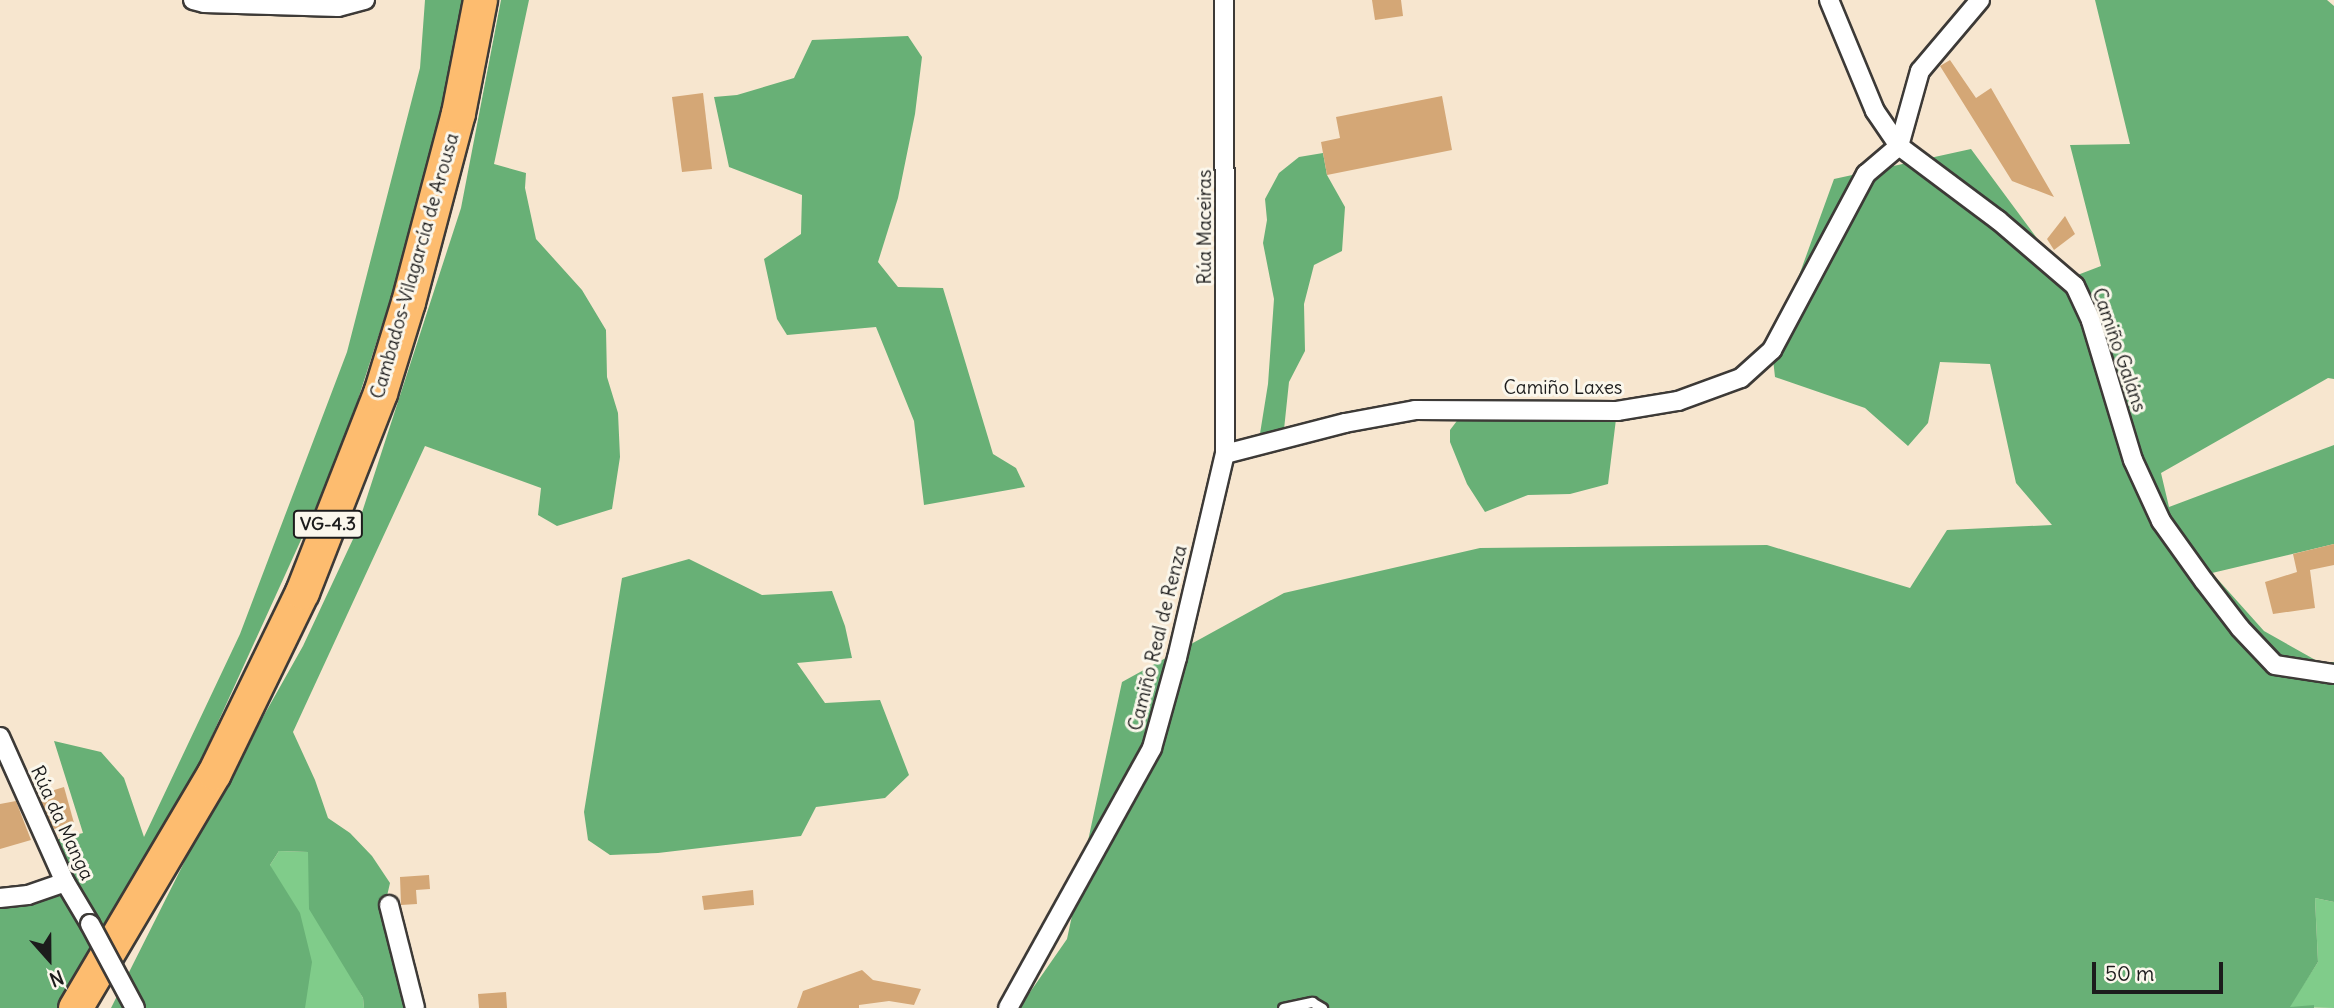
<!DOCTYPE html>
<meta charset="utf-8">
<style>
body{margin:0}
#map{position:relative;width:2334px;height:1008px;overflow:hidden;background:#f7e6cf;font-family:Delius,sans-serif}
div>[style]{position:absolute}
.green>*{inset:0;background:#80cc8a}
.forest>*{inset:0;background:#68b076}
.building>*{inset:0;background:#d4a776}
.roads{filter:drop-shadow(2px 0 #3d3a37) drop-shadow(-2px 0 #3d3a37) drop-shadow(0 2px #3d3a37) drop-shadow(0 -2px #3d3a37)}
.lane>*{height:9px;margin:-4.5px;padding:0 4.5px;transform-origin:4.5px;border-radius:4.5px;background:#fff}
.street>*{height:18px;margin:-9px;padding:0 9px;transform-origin:9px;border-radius:9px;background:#fff}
.highway>*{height:33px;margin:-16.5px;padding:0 16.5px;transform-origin:16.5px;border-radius:16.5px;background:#fdbc6f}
.bridges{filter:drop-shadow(2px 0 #3d3a37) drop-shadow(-2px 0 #3d3a37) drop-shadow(0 2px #3d3a37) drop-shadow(0 -2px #3d3a37)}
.street-bridge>*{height:18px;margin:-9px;padding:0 9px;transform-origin:9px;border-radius:9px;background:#fff}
span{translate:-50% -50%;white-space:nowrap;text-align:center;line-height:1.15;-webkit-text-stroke:6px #fbf7ec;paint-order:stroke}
.shield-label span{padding:2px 5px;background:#fbf7ec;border:2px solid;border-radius:5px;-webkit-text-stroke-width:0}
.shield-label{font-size:18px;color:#1c1c1c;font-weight:700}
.street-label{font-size:19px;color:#1c1c1c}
.north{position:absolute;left:14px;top:924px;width:70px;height:70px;-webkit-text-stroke:5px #fbf7ec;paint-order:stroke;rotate:159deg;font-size:19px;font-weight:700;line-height:28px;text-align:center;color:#1c1c1c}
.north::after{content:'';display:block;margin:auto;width:24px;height:32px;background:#1c1c1c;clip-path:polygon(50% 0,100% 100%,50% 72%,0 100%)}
.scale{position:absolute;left:2092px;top:962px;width:131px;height:32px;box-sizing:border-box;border:4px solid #1c1c1c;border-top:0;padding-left:9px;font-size:21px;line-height:24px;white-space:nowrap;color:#1c1c1c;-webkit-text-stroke:5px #fbf7ec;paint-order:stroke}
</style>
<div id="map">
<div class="green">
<div style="clip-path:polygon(279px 851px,308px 852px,338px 953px,363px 998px,364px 1008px,300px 1008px,270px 865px)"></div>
<div style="clip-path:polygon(2315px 898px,2334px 902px,2334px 1008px,2289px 1007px,2318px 962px)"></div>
</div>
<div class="forest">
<div style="clip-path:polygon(425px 0,465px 0,413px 229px,341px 452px,179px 808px,59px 1008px,0 1008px,0 898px,64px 882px,47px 842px,83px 833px,54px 741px,101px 752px,124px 778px,144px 837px,240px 634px,347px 352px,420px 68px)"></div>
<div style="clip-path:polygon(501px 0,529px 0,494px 164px,526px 173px,525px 188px,536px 239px,582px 290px,606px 330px,607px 377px,618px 413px,620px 457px,612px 509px,557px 526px,538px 515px,541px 488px,425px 446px,293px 732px,315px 780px,328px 818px,350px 833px,372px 856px,390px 883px,384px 909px,410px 1008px,364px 1008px,363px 998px,309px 909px,308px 852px,279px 851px,270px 865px,300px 913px,312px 962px,305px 1008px,111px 1008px,209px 813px,303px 646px,354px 537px,461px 208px)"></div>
<div style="clip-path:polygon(2095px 0,2327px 0,2334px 6px,2334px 379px,2328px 378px,2161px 473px,2169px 507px,2334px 445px,2334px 544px,2212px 573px,2264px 631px,2319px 662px,2334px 662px,2334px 902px,2315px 898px,2318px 962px,2290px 1007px,2314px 1005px,2314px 1008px,1019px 1008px,1067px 939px,1122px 682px,1284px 593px,1480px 548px,1767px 545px,1910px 588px,1947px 530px,2052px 525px,2016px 483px,1990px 364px,1940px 362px,1928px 423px,1908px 446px,1865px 408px,1775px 377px,1772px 350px,1834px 179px,1971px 149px,2067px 279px,2101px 266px,2070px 145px,2130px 144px)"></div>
<div style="clip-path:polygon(908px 36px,922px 57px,915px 114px,898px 198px,878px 262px,898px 287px,943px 288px,993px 454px,1016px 468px,1025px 487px,924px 505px,914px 421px,876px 327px,787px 335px,777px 319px,764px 259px,801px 234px,802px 195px,729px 167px,714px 97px,737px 95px,794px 78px,812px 40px)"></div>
<div style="clip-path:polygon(1323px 153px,1327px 175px,1345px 207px,1342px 251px,1314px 265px,1304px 304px,1305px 351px,1289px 382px,1283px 439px,1258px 446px,1268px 384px,1274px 299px,1263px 243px,1267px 220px,1265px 199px,1279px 173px,1299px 157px)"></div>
<div style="clip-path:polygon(1466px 409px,1617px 411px,1608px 484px,1570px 494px,1528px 495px,1485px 512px,1467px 484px,1450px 442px,1450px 430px)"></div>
<div style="clip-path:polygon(689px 559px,762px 595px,832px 591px,845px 626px,852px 658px,797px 663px,825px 703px,880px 700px,909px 775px,885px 798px,816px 807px,801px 836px,658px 853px,610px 855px,588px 840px,584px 812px,622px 578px)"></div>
</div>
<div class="building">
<div style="clip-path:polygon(1372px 0,1401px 0,1403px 16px,1375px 20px)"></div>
<div style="clip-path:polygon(1950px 60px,1976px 98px,1991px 88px,2054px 197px,2012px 181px,1940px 66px)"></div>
<div style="clip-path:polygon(703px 93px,712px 169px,682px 172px,672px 97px)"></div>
<div style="clip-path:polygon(1442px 96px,1452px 150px,1327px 175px,1321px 142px,1340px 138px,1336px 117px)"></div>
<div style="clip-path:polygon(2065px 216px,2075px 234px,2054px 250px,2047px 239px)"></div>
<div style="clip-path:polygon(2334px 544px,2334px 565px,2310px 570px,2315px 608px,2273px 614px,2265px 582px,2297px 572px,2293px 554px)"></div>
<div style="clip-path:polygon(64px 787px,74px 823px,54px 829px,38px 795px)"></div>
<div style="clip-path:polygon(16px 801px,31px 840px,0 849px,0 804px)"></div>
<div style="clip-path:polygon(429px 875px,430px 889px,416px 890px,417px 904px,401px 905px,400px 877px)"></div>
<div style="clip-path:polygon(753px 890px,754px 905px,704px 910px,702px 896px)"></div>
<div style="clip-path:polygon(862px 970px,873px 980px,921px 989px,914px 1005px,889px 1001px,859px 1005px,859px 1008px,797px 1008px,803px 991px)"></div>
<div style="clip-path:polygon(506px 992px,507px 1008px,479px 1008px,478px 994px)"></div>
</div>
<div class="roads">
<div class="lane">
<div style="left:1283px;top:1008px;width:30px;rotate:-12deg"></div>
<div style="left:1312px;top:1002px;width:12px;rotate:31deg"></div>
</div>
<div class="street">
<div style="left:193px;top:0;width:11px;rotate:15deg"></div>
<div style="left:204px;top:3px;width:134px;rotate:1.7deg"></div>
<div style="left:338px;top:7px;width:28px;rotate:-15deg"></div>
<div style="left:1829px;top:0;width:120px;rotate:67.5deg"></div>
<div style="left:1875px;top:111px;width:42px;rotate:55.6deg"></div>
<div style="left:1899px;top:146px;width:124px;rotate:36.8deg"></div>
<div style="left:1998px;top:220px;width:101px;rotate:40.6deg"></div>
<div style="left:2075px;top:286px;width:38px;rotate:65deg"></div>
<div style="left:2091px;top:321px;width:145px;rotate:73.2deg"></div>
<div style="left:2133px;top:460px;width:67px;rotate:65.3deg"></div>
<div style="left:2161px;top:521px;width:74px;rotate:54.4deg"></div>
<div style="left:2204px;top:581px;width:59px;rotate:52.5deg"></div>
<div style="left:2240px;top:628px;width:51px;rotate:46.6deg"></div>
<div style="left:2275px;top:665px;width:60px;rotate:8.7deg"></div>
<div style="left:1225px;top:454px;width:124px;rotate:-14.5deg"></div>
<div style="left:1345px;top:423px;width:71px;rotate:-10.5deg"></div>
<div style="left:1415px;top:410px;width:202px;rotate:0.3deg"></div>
<div style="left:1617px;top:411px;width:62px;rotate:-9.3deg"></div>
<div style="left:1678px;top:401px;width:67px;rotate:-20.1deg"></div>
<div style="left:1741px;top:378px;width:42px;rotate:-42.1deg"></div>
<div style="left:1772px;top:350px;width:200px;rotate:-61.9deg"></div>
<div style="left:1866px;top:174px;width:43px;rotate:-40.3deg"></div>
<div style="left:1899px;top:146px;width:78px;rotate:-74.4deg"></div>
<div style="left:1920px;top:71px;width:93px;rotate:-49.8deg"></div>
<div style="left:0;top:737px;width:159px;rotate:65.9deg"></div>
<div style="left:65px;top:882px;width:49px;rotate:59.2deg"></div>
<div style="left:0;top:898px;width:28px;rotate:-6deg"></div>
<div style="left:28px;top:895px;width:39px;rotate:-19deg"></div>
<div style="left:389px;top:905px;width:106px;rotate:75.8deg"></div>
<div style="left:1008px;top:1008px;width:297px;rotate:-61deg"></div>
<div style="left:1152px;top:748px;width:93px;rotate:-74.5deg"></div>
<div style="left:1177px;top:658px;width:210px;rotate:-76.8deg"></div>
<div style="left:1225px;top:454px;width:454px;rotate:-90.1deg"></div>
</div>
<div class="highway">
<div style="left:75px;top:1008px;width:273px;rotate:-59.4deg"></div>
<div style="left:214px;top:773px;width:201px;rotate:-64.1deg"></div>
<div style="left:302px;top:592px;width:214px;rotate:-68.6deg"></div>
<div style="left:380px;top:393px;width:95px;rotate:-72.9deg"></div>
<div style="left:408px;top:302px;width:196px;rotate:-75.2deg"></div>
<div style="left:458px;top:113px;width:115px;rotate:-79deg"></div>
</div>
</div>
<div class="bridges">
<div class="street-bridge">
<div style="left:90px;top:924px;width:95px;rotate:61.8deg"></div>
</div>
</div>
<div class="shield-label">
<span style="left:328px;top:524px">VG-4.3</span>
</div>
<div class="street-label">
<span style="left:1205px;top:227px;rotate:-90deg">Rúa Maceiras</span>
<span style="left:415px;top:266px;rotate:-74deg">Cambados-Vilagarcía de Arousa</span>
<span style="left:2119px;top:350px;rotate:71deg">Camiño Galáns</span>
<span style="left:1563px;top:388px">Camiño Laxes</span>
<span style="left:1158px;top:638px;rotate:-76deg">Camiño Real de Renza</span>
<span style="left:62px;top:823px;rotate:65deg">Rúa da Manga</span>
</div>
<div class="north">N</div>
<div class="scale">50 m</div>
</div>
